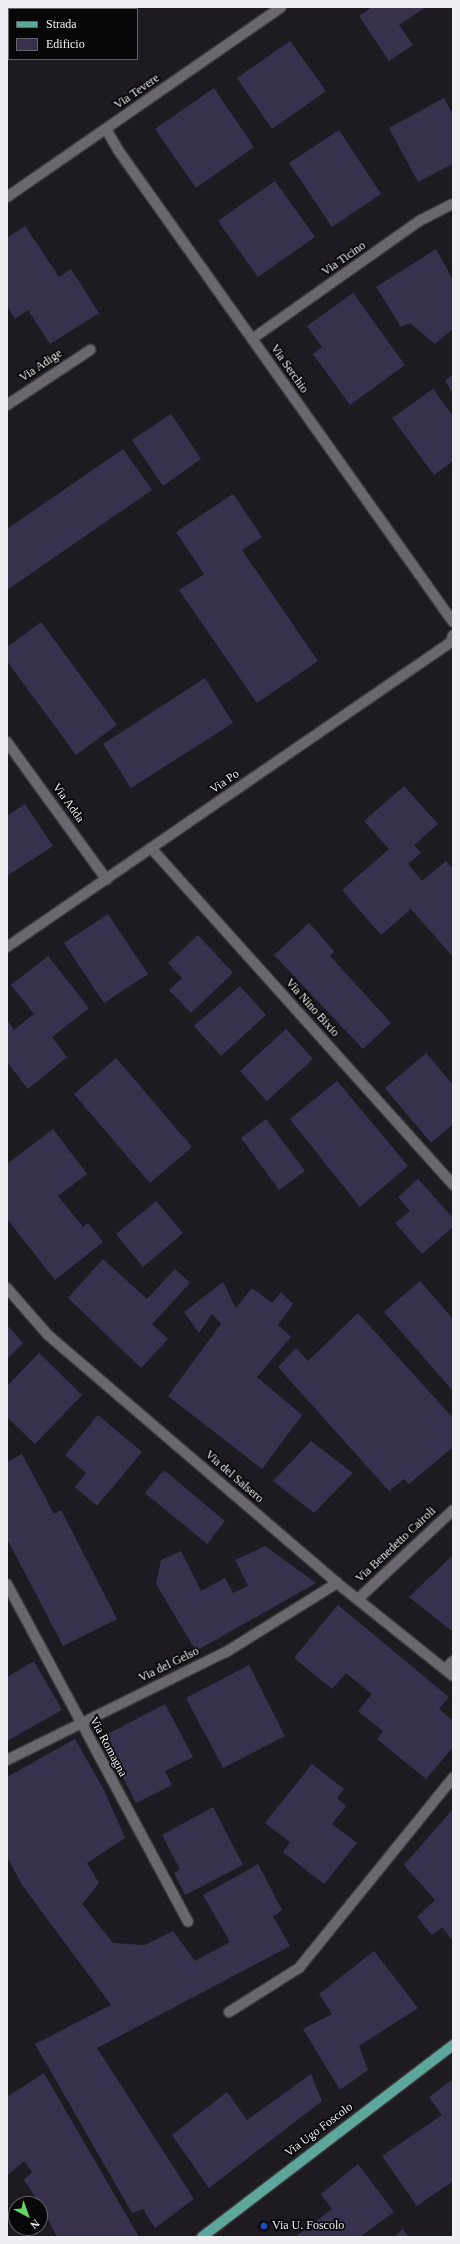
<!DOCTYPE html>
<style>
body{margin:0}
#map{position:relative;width:460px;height:2244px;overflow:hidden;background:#1d1b21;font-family:Georgia,serif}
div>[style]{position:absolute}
.building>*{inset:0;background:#37314e}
.roads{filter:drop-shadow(1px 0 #3b393d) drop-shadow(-1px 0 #3b393d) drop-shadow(0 1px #3b393d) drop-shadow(0 -1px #3b393d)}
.minor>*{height:10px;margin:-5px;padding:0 5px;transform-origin:5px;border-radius:5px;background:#6a676e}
.primary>*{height:10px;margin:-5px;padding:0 5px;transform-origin:5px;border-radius:5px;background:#5ca79a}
.dots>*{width:11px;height:11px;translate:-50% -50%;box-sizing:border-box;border:2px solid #070709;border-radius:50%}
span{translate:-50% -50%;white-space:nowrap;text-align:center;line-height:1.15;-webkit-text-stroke:3.5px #070709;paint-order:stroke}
.street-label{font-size:12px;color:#efeef2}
.poi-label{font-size:12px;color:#efeef2}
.left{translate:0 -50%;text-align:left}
.frame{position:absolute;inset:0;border:8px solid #efeef2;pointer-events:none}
.legend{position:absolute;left:8px;top:8px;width:130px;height:52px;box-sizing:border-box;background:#070709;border:1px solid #646366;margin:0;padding:5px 7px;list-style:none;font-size:12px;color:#efeef2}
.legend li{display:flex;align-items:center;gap:8px;height:20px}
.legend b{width:20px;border:1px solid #646366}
.north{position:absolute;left:8px;top:2196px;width:40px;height:40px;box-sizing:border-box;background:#070709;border:1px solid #646366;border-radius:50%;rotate:139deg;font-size:11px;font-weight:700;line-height:16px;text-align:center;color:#efeef2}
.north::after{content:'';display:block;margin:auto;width:14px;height:18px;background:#65d467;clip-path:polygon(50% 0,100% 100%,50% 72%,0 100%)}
</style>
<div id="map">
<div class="building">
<div style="clip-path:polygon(372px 7px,426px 7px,399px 25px,413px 45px,389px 61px,359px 16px)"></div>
<div style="clip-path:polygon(290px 41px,326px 91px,272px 129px,237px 78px)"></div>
<div style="clip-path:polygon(214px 88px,254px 147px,196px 188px,155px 129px)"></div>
<div style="clip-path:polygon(444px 98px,453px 115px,453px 164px,418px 182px,389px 128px)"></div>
<div style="clip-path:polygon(339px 130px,381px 194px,332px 227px,289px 163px)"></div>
<div style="clip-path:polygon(275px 181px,315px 237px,258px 277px,218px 221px)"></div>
<div style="clip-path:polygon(25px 226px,59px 277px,71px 269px,99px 313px,50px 344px,28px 310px,15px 319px,7px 306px,7px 238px)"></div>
<div style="clip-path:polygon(436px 249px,453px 280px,453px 329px,435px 344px,410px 323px,401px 327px,376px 287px)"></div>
<div style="clip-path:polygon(353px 293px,405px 365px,350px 405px,313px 354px,322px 347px,307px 326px)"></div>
<div style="clip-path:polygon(453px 375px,453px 395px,445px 380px)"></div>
<div style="clip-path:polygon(433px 389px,453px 416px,453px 461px,434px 475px,392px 418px)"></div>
<div style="clip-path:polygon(171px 414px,201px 459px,163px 486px,132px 440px)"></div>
<div style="clip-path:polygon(123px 449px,152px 490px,7px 590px,7px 529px)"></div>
<div style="clip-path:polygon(233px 494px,262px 537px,242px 550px,318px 661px,257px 703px,179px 590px,204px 574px,176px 532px)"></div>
<div style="clip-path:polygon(41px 622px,117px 725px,76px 755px,7px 661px,7px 647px)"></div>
<div style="clip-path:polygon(205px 678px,233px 723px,131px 788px,103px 744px)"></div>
<div style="clip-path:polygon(404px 786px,438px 824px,414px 845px,421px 853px,408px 864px,422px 881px,446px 861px,453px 869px,453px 957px,411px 909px,381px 935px,342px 890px,389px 849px,364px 821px)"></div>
<div style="clip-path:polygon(25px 804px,53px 846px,7px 876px,7px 816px)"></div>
<div style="clip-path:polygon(108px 914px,148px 974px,104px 1003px,64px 943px)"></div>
<div style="clip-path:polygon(309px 923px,334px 951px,330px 956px,391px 1023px,363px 1049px,274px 955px)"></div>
<div style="clip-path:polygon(198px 935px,233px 973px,191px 1013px,169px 990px,182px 978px,168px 963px)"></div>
<div style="clip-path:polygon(48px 956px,89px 1008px,52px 1037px,67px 1057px,28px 1089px,7px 1062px,7px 1020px,14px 1030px,34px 1014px,11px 985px)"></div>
<div style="clip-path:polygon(240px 986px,266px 1015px,221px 1056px,194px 1026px)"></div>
<div style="clip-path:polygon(286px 1029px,313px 1059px,267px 1101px,240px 1071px)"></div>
<div style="clip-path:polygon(426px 1053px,453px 1085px,453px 1124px,431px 1143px,385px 1088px)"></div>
<div style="clip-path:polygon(116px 1058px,192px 1147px,150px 1183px,74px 1094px)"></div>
<div style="clip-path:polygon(337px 1081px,408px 1166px,360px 1207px,290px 1119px)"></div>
<div style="clip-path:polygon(266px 1119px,305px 1171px,279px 1190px,241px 1138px)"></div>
<div style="clip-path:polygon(53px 1129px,87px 1174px,58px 1196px,83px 1227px,88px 1223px,103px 1242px,55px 1280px,7px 1219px,7px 1164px)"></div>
<div style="clip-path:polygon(418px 1179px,453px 1218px,453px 1227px,422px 1254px,395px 1223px,410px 1211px,398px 1197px)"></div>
<div style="clip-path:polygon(156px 1201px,183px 1233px,143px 1267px,116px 1234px)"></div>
<div style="clip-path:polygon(103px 1259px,147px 1299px,175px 1269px,190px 1283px,152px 1324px,168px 1339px,141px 1368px,68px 1298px)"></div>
<div style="clip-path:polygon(420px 1281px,453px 1319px,453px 1391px,384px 1312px)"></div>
<div style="clip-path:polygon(223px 1282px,236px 1308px,252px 1288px,272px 1303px,281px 1292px,293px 1304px,278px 1325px,291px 1337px,257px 1377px,302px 1415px,262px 1469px,168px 1396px,221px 1324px,212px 1314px,199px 1333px,184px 1312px)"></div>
<div style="clip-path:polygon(358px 1313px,453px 1418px,453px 1447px,409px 1484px,404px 1479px,389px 1491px,278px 1367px,296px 1348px,308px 1361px)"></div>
<div style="clip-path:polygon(7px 1325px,23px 1343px,7px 1359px)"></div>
<div style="clip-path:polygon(39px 1353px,82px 1395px,35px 1444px,7px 1417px,7px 1386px)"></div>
<div style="clip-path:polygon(98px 1415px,142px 1452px,97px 1506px,75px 1487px,86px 1473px,65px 1455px)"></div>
<div style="clip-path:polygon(311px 1441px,353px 1473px,314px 1513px,273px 1481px)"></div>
<div style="clip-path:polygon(22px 1454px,54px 1514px,61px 1510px,117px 1619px,63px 1646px,7px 1539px,7px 1462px)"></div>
<div style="clip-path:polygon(164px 1470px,225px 1521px,207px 1544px,145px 1493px)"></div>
<div style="clip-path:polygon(265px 1546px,316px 1583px,196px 1651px,156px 1584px,161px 1560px,181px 1551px,201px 1591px,225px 1578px,233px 1593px,248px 1586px,235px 1560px)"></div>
<div style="clip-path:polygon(453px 1555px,453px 1632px,409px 1597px)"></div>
<div style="clip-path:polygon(338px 1605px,449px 1697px,439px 1709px,453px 1721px,453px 1747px,426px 1779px,377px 1739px,383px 1731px,358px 1711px,372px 1694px,346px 1673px,332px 1689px,294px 1658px)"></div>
<div style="clip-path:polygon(34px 1661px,62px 1710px,7px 1741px,7px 1677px)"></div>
<div style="clip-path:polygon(249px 1665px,285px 1736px,223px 1768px,186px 1698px)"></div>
<div style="clip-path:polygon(165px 1704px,193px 1757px,165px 1771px,172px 1785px,136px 1803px,102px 1737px)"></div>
<div style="clip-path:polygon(75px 1739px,104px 1790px,125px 1838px,87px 1863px,99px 1883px,82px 1904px,113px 1943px,145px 1945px,173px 1931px,195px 1961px,230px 1942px,203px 1895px,258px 1864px,282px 1910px,273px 1917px,290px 1946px,97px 2048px,194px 2199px,155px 2228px,143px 2209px,132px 2213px,35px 2044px,111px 2005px,22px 1885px,7px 1857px,7px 1777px)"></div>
<div style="clip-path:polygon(312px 1764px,344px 1789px,337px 1798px,346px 1806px,332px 1824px,357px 1843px,324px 1884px,283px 1852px,290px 1842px,265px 1823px)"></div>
<div style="clip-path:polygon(213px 1807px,243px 1865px,185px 1895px,174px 1873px,180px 1869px,162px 1835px)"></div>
<div style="clip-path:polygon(453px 1809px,453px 1941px,442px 1927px,432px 1935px,417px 1917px,435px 1900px,404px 1865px)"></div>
<div style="clip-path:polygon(374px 1951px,418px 2008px,359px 2046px,368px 2070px,340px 2090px,303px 2029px,332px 2014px,319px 1994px)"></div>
<div style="clip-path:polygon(44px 2073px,139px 2237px,57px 2237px,40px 2204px,24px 2180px,32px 2172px,24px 2161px,7px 2176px,7px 2097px)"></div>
<div style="clip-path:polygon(311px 2074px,322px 2101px,209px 2188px,172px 2135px,227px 2092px,247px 2120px)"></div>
<div style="clip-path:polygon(453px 2079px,453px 2181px,417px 2206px,382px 2156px,442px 2115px,429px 2097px)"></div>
<div style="clip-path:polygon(358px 2164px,394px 2212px,360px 2237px,295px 2237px,332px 2209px,321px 2194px)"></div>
<div style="clip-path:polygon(403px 2229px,409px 2237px,394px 2237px)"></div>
</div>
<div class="roads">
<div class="minor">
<div style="left:106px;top:129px;width:24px;rotate:60deg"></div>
<div style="left:118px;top:150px;width:579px;rotate:54.63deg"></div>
<div style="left:7px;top:197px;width:333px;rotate:-34.7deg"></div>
<div style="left:252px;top:339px;width:207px;rotate:-35.2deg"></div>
<div style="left:421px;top:220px;width:36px;rotate:-27deg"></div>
<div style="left:7px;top:405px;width:100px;rotate:-33.5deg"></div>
<div style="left:7px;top:742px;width:170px;rotate:54.1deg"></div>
<div style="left:151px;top:848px;width:453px;rotate:48.1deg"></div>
<div style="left:7px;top:947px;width:539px;rotate:-34.49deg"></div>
<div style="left:451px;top:642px;width:7px;rotate:-74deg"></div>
<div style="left:7px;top:1288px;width:62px;rotate:48.9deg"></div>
<div style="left:48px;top:1335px;width:381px;rotate:40.6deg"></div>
<div style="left:337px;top:1583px;width:149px;rotate:38.7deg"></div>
<div style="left:7px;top:1584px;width:383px;rotate:61.8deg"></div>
<div style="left:358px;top:1599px;width:130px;rotate:-43.1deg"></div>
<div style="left:445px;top:1669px;width:11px;rotate:-45deg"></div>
<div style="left:7px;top:1760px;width:244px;rotate:-26.3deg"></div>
<div style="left:226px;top:1652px;width:131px;rotate:-31.9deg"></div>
<div style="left:229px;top:2012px;width:83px;rotate:-32.2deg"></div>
<div style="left:299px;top:1968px;width:245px;rotate:-51deg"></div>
</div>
<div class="primary">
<div style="left:202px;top:2237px;width:316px;rotate:-37.4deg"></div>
</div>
</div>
<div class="dots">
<div style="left:264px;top:2226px;background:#1a4fb4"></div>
</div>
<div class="street-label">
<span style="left:137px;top:92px;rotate:-35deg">Via Tevere</span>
<span style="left:344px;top:259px;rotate:-35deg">Via Ticino</span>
<span style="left:41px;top:366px;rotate:-34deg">Via Adige</span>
<span style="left:289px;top:369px;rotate:55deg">Via Serchio</span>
<span style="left:225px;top:782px;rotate:-35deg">Via Po</span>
<span style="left:68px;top:803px;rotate:54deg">Via Adda</span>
<span style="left:312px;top:1008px;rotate:48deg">Via Nino Bixio</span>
<span style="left:234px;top:1477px;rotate:41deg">Via del Salsero</span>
<span style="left:396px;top:1545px;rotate:-43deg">Via Benedetto Cairoli</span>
<span style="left:169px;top:1665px;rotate:-26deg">Via del Gelso</span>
<span style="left:108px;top:1747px;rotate:62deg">Via Romagna</span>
<span style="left:319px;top:2130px;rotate:-37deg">Via Ugo Foscolo</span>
</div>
<div class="poi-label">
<span class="left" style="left:272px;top:2226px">Via U. Foscolo</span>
</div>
<div class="frame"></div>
<ul class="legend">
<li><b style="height:5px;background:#5ca79a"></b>Strada</li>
<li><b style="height:11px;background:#37314e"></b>Edificio</li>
</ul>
<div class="north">N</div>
</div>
